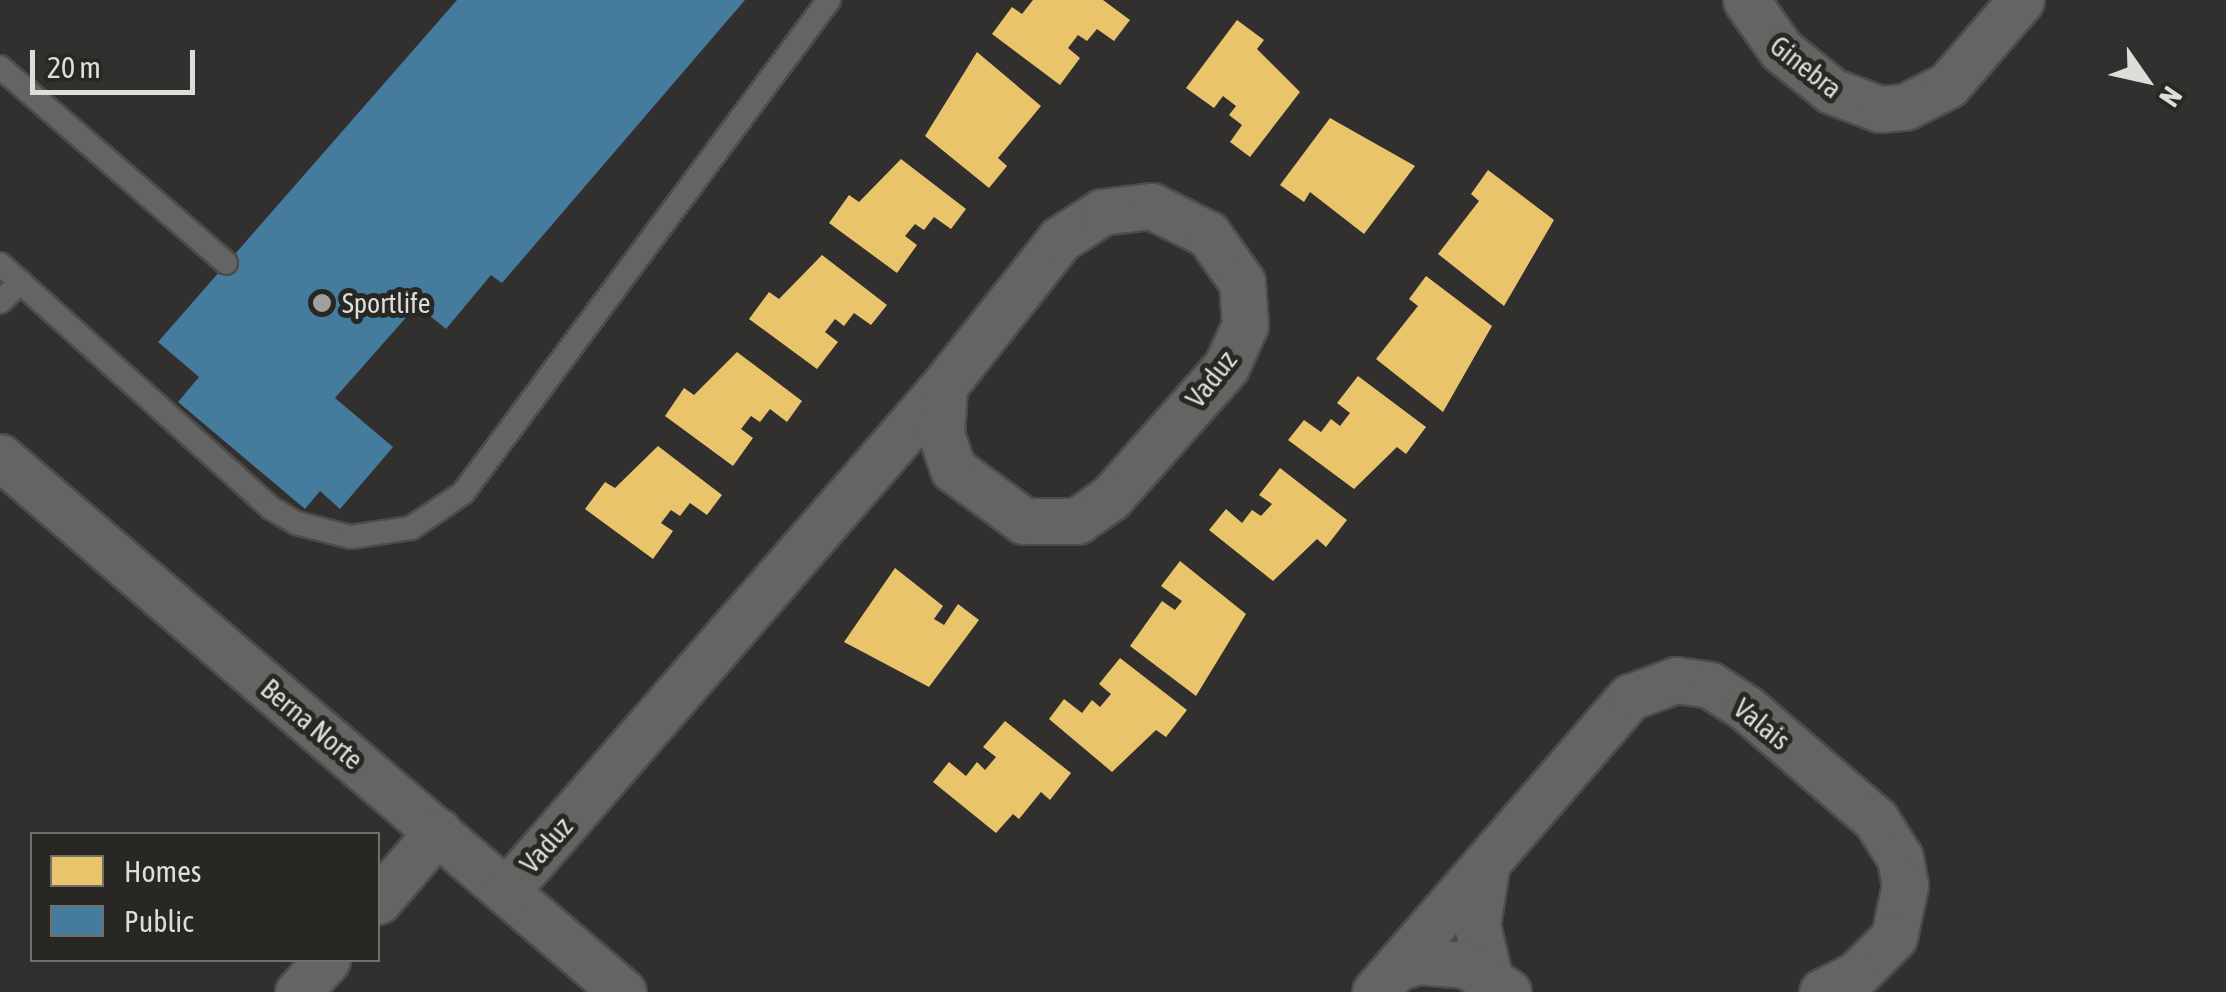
<!DOCTYPE html>
<style>
body{margin:0}
#map{position:relative;width:2226px;height:992px;overflow:hidden;background:#31302f;font-family:"Asap Condensed",sans-serif}
div>[style]{position:absolute}
.homes>*{inset:0;background:#e9c46a}
.public>*{inset:0;background:#457b9d}
.roads{filter:drop-shadow(2px 0 #4d4c4a) drop-shadow(-2px 0 #4d4c4a) drop-shadow(0 2px #4d4c4a) drop-shadow(0 -2px #4d4c4a)}
.service>*{height:22px;margin:-11px;padding:0 11px;transform-origin:11px;border-radius:11px;background:#646463}
.minor>*{height:45px;margin:-22.5px;padding:0 22.5px;transform-origin:22.5px;border-radius:22.5px;background:#646463}
.dots>*{width:28px;height:28px;translate:-50% -50%;box-sizing:border-box;border:5px solid #282724;border-radius:50%}
span{translate:-50% -50%;white-space:nowrap;text-align:center;line-height:1.15;-webkit-text-stroke:10px #282724;paint-order:stroke}
.street-label{font-size:28px;color:#ddddda}
.poi-label{font-size:28px;color:#ddddda}
.left{translate:0 -50%;text-align:left}
.legend{position:absolute;left:30px;top:832px;width:350px;height:130px;box-sizing:border-box;background:#282724;border:2px solid #70706d;margin:0;padding:12px 18px;list-style:none;font-size:30px;color:#ddddda}
.legend li{display:flex;align-items:center;gap:20px;height:50px}
.legend b{width:50px;border:2px solid #70706d}
.north{position:absolute;left:2096px;top:30px;width:100px;height:100px;-webkit-text-stroke:8px #282724;paint-order:stroke;rotate:124deg;font-size:28px;font-weight:700;line-height:40px;text-align:center;color:#ddddda}
.north::after{content:'';display:block;margin:auto;width:35px;height:45px;background:#ddddda;clip-path:polygon(50% 0,100% 100%,50% 72%,0 100%)}
.scale{position:absolute;left:30px;top:50px;width:165px;height:45px;box-sizing:border-box;border:5px solid #ddddda;border-top:0;padding-left:12px;font-size:30px;line-height:35px;white-space:nowrap;color:#ddddda;-webkit-text-stroke:8px #282724;paint-order:stroke}
</style>
<div id="map">
<div class="homes">
<div style="clip-path:polygon(1033px 0,1103px 0,1130px 20px,1114px 41px,1097px 29px,1087px 41px,1078px 35px,1068px 48px,1080px 58px,1060px 85px,992px 34px,1012px 7px,1022px 14px)"></div>
<div style="clip-path:polygon(1237px 20px,1264px 40px,1257px 49px,1300px 92px,1250px 157px,1230px 142px,1242px 125px,1229px 115px,1236px 106px,1223px 96px,1214px 108px,1186px 88px)"></div>
<div style="clip-path:polygon(977px 52px,1041px 106px,998px 158px,1007px 166px,989px 188px,925px 136px)"></div>
<div style="clip-path:polygon(1330px 118px,1415px 166px,1364px 234px,1310px 192px,1304px 202px,1280px 185px)"></div>
<div style="clip-path:polygon(901px 159px,966px 209px,951px 229px,934px 217px,924px 230px,915px 224px,905px 236px,917px 245px,897px 273px,829px 223px,849px 195px,859px 202px)"></div>
<div style="clip-path:polygon(1488px 170px,1554px 220px,1504px 306px,1438px 254px,1479px 201px,1471px 194px)"></div>
<div style="clip-path:polygon(822px 255px,887px 305px,871px 325px,854px 313px,844px 326px,835px 319px,825px 332px,838px 342px,817px 369px,749px 319px,769px 292px,779px 299px)"></div>
<div style="clip-path:polygon(1426px 276px,1492px 326px,1443px 412px,1376px 359px,1418px 306px,1409px 299px)"></div>
<div style="clip-path:polygon(737px 352px,802px 401px,787px 422px,770px 409px,760px 422px,751px 416px,741px 429px,753px 438px,733px 466px,665px 416px,684px 388px,694px 395px)"></div>
<div style="clip-path:polygon(1358px 376px,1426px 427px,1406px 454px,1397px 447px,1354px 489px,1288px 440px,1304px 420px,1321px 432px,1331px 419px,1340px 426px,1350px 413px,1337px 403px)"></div>
<div style="clip-path:polygon(658px 446px,722px 495px,707px 515px,690px 503px,680px 516px,671px 510px,661px 523px,673px 531px,653px 559px,585px 509px,605px 482px,615px 488px)"></div>
<div style="clip-path:polygon(1280px 468px,1347px 520px,1326px 547px,1317px 539px,1273px 581px,1209px 530px,1226px 509px,1242px 523px,1252px 510px,1261px 516px,1272px 504px,1259px 495px)"></div>
<div style="clip-path:polygon(1180px 561px,1246px 614px,1196px 696px,1130px 646px,1162px 601px,1175px 610px,1182px 601px,1161px 586px)"></div>
<div style="clip-path:polygon(895px 568px,943px 606px,934px 619px,944px 625px,958px 604px,979px 620px,929px 687px,844px 642px)"></div>
<div style="clip-path:polygon(1120px 658px,1187px 710px,1166px 737px,1156px 730px,1112px 772px,1049px 719px,1064px 699px,1082px 713px,1092px 700px,1100px 707px,1111px 694px,1099px 684px)"></div>
<div style="clip-path:polygon(1005px 721px,1071px 773px,1050px 800px,1041px 792px,1019px 819px,1013px 814px,996px 833px,933px 782px,949px 762px,966px 776px,977px 762px,985px 770px,996px 757px,983px 747px)"></div>
</div>
<div class="public">
<div style="clip-path:polygon(457px 0,745px 0,502px 283px,491px 275px,446px 329px,417px 305px,335px 398px,393px 447px,340px 509px,320px 491px,305px 509px,178px 402px,199px 377px,158px 342px)"></div>
</div>
<div class="roads">
<div class="service">
<div style="left:0;top:67px;width:299px;rotate:40.9deg"></div>
<div style="left:0;top:264px;width:365px;rotate:42deg"></div>
<div style="left:271px;top:508px;width:29px;rotate:31deg"></div>
<div style="left:296px;top:523px;width:57px;rotate:14.3deg"></div>
<div style="left:351px;top:537px;width:61px;rotate:-8.5deg"></div>
<div style="left:411px;top:528px;width:63px;rotate:-33.9deg"></div>
<div style="left:463px;top:493px;width:614px;rotate:-53.41deg"></div>
<div style="left:0;top:302px;width:29px;rotate:-44deg"></div>
</div>
<div class="minor">
<div style="left:1746px;top:0;width:61px;rotate:55deg"></div>
<div style="left:1781px;top:50px;width:65px;rotate:38.8deg"></div>
<div style="left:1832px;top:91px;width:51px;rotate:20.6deg"></div>
<div style="left:1880px;top:109px;width:25px;rotate:-5deg"></div>
<div style="left:1905px;top:107px;width:48px;rotate:-27.1deg"></div>
<div style="left:1948px;top:85px;width:112px;rotate:-49.3deg"></div>
<div style="left:0;top:457px;width:821px;rotate:40.65deg"></div>
<div style="left:1487px;top:862px;width:64px;rotate:99deg"></div>
<div style="left:1477px;top:925px;width:52px;rotate:76.8deg"></div>
<div style="left:507px;top:890px;width:667px;rotate:-49.07deg"></div>
<div style="left:944px;top:386px;width:187px;rotate:-51.7deg"></div>
<div style="left:1060px;top:239px;width:50px;rotate:-32.7deg"></div>
<div style="left:1102px;top:212px;width:49px;rotate:-7deg"></div>
<div style="left:1151px;top:206px;width:64px;rotate:26.2deg"></div>
<div style="left:1208px;top:234px;width:59px;rotate:54.7deg"></div>
<div style="left:1242px;top:282px;width:43px;rotate:86deg"></div>
<div style="left:1245px;top:325px;width:46px;rotate:114.3deg"></div>
<div style="left:1226px;top:367px;width:175px;rotate:131.5deg"></div>
<div style="left:1110px;top:498px;width:40px;rotate:145.1deg"></div>
<div style="left:1077px;top:521px;width:53px;rotate:180deg"></div>
<div style="left:1024px;top:521px;width:88px;rotate:-143.8deg"></div>
<div style="left:953px;top:469px;width:36px;rotate:-109deg"></div>
<div style="left:941px;top:435px;width:49px;rotate:-86.5deg"></div>
<div style="left:378px;top:901px;width:92px;rotate:-49.4deg"></div>
<div style="left:1396px;top:968px;width:23px;rotate:-18deg"></div>
<div style="left:1418px;top:961px;width:48px;rotate:4.8deg"></div>
<div style="left:1466px;top:965px;width:50px;rotate:32.7deg"></div>
<div style="left:298px;top:992px;width:43px;rotate:-47.8deg"></div>
<div style="left:1375px;top:992px;width:390px;rotate:-49.2deg"></div>
<div style="left:1630px;top:697px;width:49px;rotate:-20.3deg"></div>
<div style="left:1676px;top:680px;width:34px;rotate:8deg"></div>
<div style="left:1710px;top:685px;width:43px;rotate:32.6deg"></div>
<div style="left:1746px;top:708px;width:172px;rotate:40.7deg"></div>
<div style="left:1876px;top:820px;width:45px;rotate:57.7deg"></div>
<div style="left:1900px;top:858px;width:27px;rotate:80deg"></div>
<div style="left:1905px;top:885px;width:53px;rotate:101.9deg"></div>
<div style="left:1894px;top:937px;width:52px;rotate:135deg"></div>
<div style="left:1857px;top:974px;width:39px;rotate:153deg"></div>
</div>
</div>
<div class="dots">
<div style="left:322px;top:303px;background:#a1a09e"></div>
</div>
<div class="street-label">
<span style="left:1806px;top:67px;rotate:38deg">Ginebra</span>
<span style="left:1211px;top:379px;rotate:-52deg">Vaduz</span>
<span style="left:312px;top:724px;rotate:40deg">Berna Norte</span>
<span style="left:1762px;top:724px;rotate:39deg">Valais</span>
<span style="left:546px;top:845px;rotate:-49deg">Vaduz</span>
</div>
<div class="poi-label">
<span class="left" style="left:342px;top:303px">Sportlife</span>
</div>
<ul class="legend">
<li><b style="height:28px;background:#e9c46a"></b>Homes</li>
<li><b style="height:28px;background:#457b9d"></b>Public</li>
</ul>
<div class="north">N</div>
<div class="scale">20 m</div>
</div>
